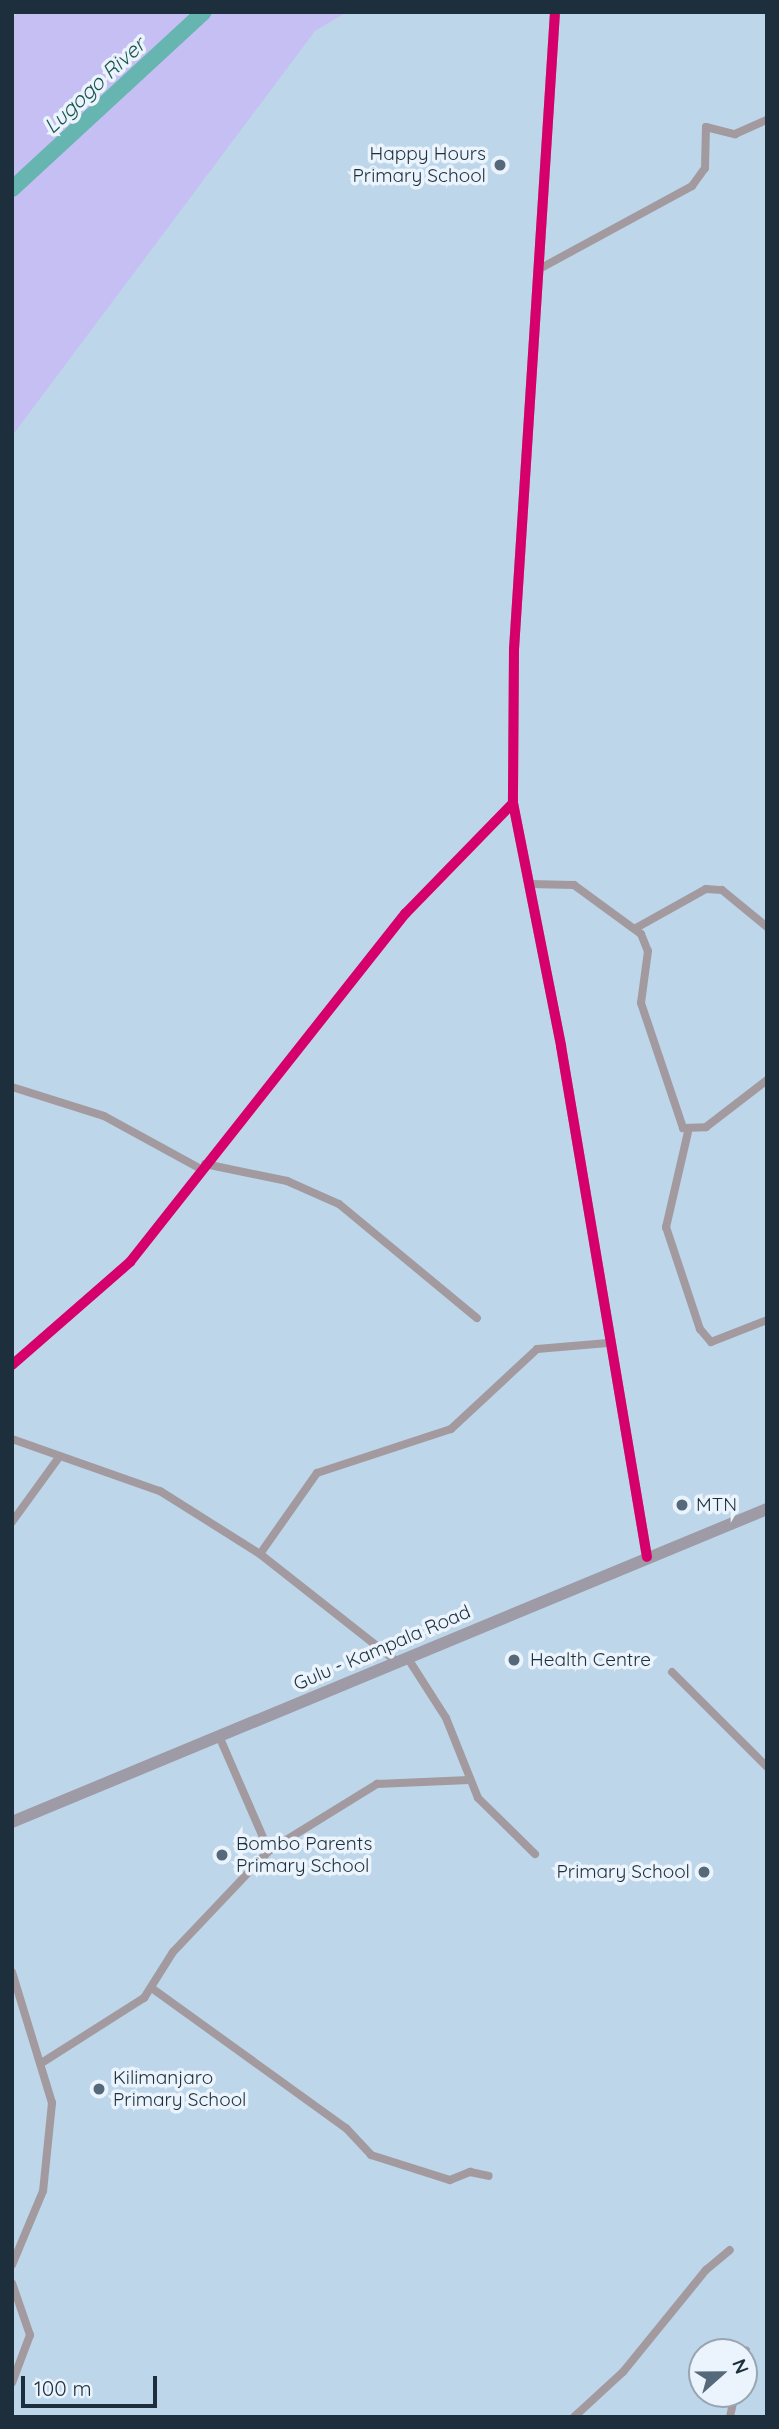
<!DOCTYPE html>
<style>
body{margin:0}
#map{position:relative;width:779px;height:2429px;overflow:hidden;background:#bdd6ea;font-family:Quicksand,sans-serif}
div>[style]{position:absolute}
.green>*{inset:0;background:#c6bff3}
.river>*{height:16px;margin:-8px;padding:0 8px;transform-origin:8px;border-radius:8px;background:#66b5b1}
.minor>*{height:8px;margin:-4px;padding:0 4px;transform-origin:4px;border-radius:4px;background:#a39a9f}
.tertiary>*{height:10px;margin:-5px;padding:0 5px;transform-origin:5px;border-radius:5px;background:#a39a9f}
.primary>*{height:12px;margin:-6px;padding:0 6px;transform-origin:6px;border-radius:6px;background:#9e9ba6}
.cycleway>*{height:10px;margin:-5px;padding:0 5px;transform-origin:5px;border-radius:5px;background:#d6006c}
.dots>*{width:19px;height:19px;translate:-50% -50%;box-sizing:border-box;border:4px solid #ebf4fc;border-radius:50%}
span{translate:-50% -50%;white-space:nowrap;text-align:center;line-height:1.15;-webkit-text-stroke:7px #ebf4fc;paint-order:stroke}
.poi-label{font-size:19px;color:#1d2f3d}
.right{translate:-100% -50%;text-align:right}
.left{translate:0 -50%;text-align:left}
.street-label{font-size:19px;color:#1d2f3d}
.water-label{font-size:21px;color:#1d564f;font-style:italic}
.frame{position:absolute;inset:0;border:14px solid #1d2f3d;pointer-events:none}
.north{position:absolute;left:688px;top:2338px;width:70px;height:70px;box-sizing:border-box;background:#ebf4fc;border:2px solid #99a5b0;border-radius:50%;rotate:69deg;font-size:19px;font-weight:700;line-height:28px;text-align:center;color:#1d2f3d}
.north::after{content:'';display:block;margin:auto;width:24px;height:32px;background:#55697a;clip-path:polygon(50% 0,100% 100%,50% 72%,0 100%)}
.scale{position:absolute;left:21px;top:2376px;width:136px;height:32px;box-sizing:border-box;border:4px solid #1d2f3d;border-top:0;padding-left:9px;font-size:21px;line-height:24px;white-space:nowrap;color:#1d2f3d;-webkit-text-stroke:5px #ebf4fc;paint-order:stroke}
</style>
<div id="map">
<div class="green">
<div style="clip-path:polygon(19px 12px,347px 12px,315px 31px,12px 436px,12px 18px)"></div>
</div>
<div class="river">
<div style="left:12px;top:189px;width:261px;rotate:-42.7deg"></div>
</div>
<div class="minor">
<div style="left:541px;top:268px;width:172px;rotate:-28.5deg"></div>
<div style="left:692px;top:186px;width:22px;rotate:-54deg"></div>
<div style="left:705px;top:168px;width:41px;rotate:-88.6deg"></div>
<div style="left:706px;top:127px;width:30px;rotate:14deg"></div>
<div style="left:735px;top:134px;width:35px;rotate:-24deg"></div>
<div style="left:529px;top:884px;width:45px;rotate:1.3deg"></div>
<div style="left:574px;top:885px;width:83px;rotate:36.2deg"></div>
<div style="left:641px;top:934px;width:18px;rotate:68deg"></div>
<div style="left:648px;top:951px;width:52px;rotate:97.7deg"></div>
<div style="left:641px;top:1003px;width:132px;rotate:71.4deg"></div>
<div style="left:683px;top:1128px;width:23px;rotate:-2deg"></div>
<div style="left:706px;top:1127px;width:77px;rotate:-37.6deg"></div>
<div style="left:636px;top:928px;width:80px;rotate:-29.1deg"></div>
<div style="left:706px;top:889px;width:16px;rotate:4deg"></div>
<div style="left:722px;top:890px;width:58px;rotate:39.4deg"></div>
<div style="left:12px;top:1087px;width:96px;rotate:17.5deg"></div>
<div style="left:104px;top:1116px;width:111px;rotate:28.7deg"></div>
<div style="left:688px;top:1132px;width:98px;rotate:103deg"></div>
<div style="left:666px;top:1227px;width:108px;rotate:71.6deg"></div>
<div style="left:700px;top:1329px;width:17px;rotate:50deg"></div>
<div style="left:711px;top:1342px;width:60px;rotate:-21.4deg"></div>
<div style="left:205px;top:1164px;width:84px;rotate:11.7deg"></div>
<div style="left:287px;top:1181px;width:57px;rotate:23.9deg"></div>
<div style="left:339px;top:1204px;width:179px;rotate:39.6deg"></div>
<div style="left:12px;top:1365px;width:157px;rotate:-41.1deg"></div>
<div style="left:130px;top:1262px;width:444px;rotate:-51.7deg"></div>
<div style="left:405px;top:914px;width:155px;rotate:-45.8deg"></div>
<div style="left:12px;top:1439px;width:157px;rotate:19.4deg"></div>
<div style="left:160px;top:1491px;width:118px;rotate:32.2deg"></div>
<div style="left:260px;top:1554px;width:173px;rotate:38.2deg"></div>
<div style="left:12px;top:1522px;width:77px;rotate:-54deg"></div>
<div style="left:260px;top:1554px;width:99px;rotate:-54.9deg"></div>
<div style="left:317px;top:1473px;width:141px;rotate:-18.2deg"></div>
<div style="left:451px;top:1429px;width:117px;rotate:-42.9deg"></div>
<div style="left:537px;top:1349px;width:71px;rotate:-4.8deg"></div>
<div style="left:407px;top:1657px;width:72px;rotate:57.4deg"></div>
<div style="left:446px;top:1718px;width:86px;rotate:68.2deg"></div>
<div style="left:478px;top:1798px;width:80px;rotate:44.5deg"></div>
<div style="left:672px;top:1672px;width:134px;rotate:45deg"></div>
<div style="left:270px;top:1850px;width:126px;rotate:-31.7deg"></div>
<div style="left:377px;top:1784px;width:92px;rotate:-2.5deg"></div>
<div style="left:12px;top:1972px;width:137px;rotate:73deg"></div>
<div style="left:52px;top:2103px;width:88px;rotate:95.8deg"></div>
<div style="left:43px;top:2191px;width:80px;rotate:112.7deg"></div>
<div style="left:153px;top:1989px;width:238px;rotate:35.8deg"></div>
<div style="left:346px;top:2128px;width:37px;rotate:47deg"></div>
<div style="left:371px;top:2155px;width:83px;rotate:17.6deg"></div>
<div style="left:450px;top:2180px;width:22px;rotate:-22deg"></div>
<div style="left:470px;top:2172px;width:19px;rotate:12deg"></div>
<div style="left:43px;top:2062px;width:120px;rotate:-32.4deg"></div>
<div style="left:144px;top:1998px;width:54px;rotate:-57.8deg"></div>
<div style="left:173px;top:1952px;width:139px;rotate:-46.5deg"></div>
<div style="left:269px;top:1851px;width:125px;rotate:-113.5deg"></div>
<div style="left:12px;top:2283px;width:55px;rotate:70.9deg"></div>
<div style="left:30px;top:2335px;width:51px;rotate:110.6deg"></div>
<div style="left:744px;top:2357px;width:7px;rotate:-74deg"></div>
<div style="left:574px;top:2417px;width:67px;rotate:-42.6deg"></div>
<div style="left:623px;top:2372px;width:132px;rotate:-50.9deg"></div>
<div style="left:706px;top:2270px;width:31px;rotate:-40deg"></div>
<div style="left:730px;top:2417px;width:24px;rotate:-78deg"></div>
</div>
<div class="tertiary">
<div style="left:555px;top:12px;width:638px;rotate:93.68deg"></div>
<div style="left:514px;top:649px;width:154px;rotate:90.4deg"></div>
<div style="left:513px;top:803px;width:248px;rotate:78.8deg"></div>
<div style="left:561px;top:1046px;width:518px;rotate:80.45deg"></div>
</div>
<div class="primary">
<div style="left:12px;top:1822px;width:817px;rotate:-22.52deg"></div>
</div>
<div class="cycleway">
<div style="left:555px;top:12px;width:638px;rotate:93.68deg"></div>
<div style="left:514px;top:649px;width:154px;rotate:90.4deg"></div>
<div style="left:513px;top:803px;width:248px;rotate:78.8deg"></div>
<div style="left:561px;top:1046px;width:518px;rotate:80.45deg"></div>
<div style="left:12px;top:1365px;width:157px;rotate:-41.1deg"></div>
<div style="left:130px;top:1262px;width:444px;rotate:-51.7deg"></div>
<div style="left:405px;top:914px;width:155px;rotate:-45.8deg"></div>
</div>
<div class="dots">
<div style="left:500px;top:165px;background:#55697a"></div>
<div style="left:682px;top:1505px;background:#55697a"></div>
<div style="left:514px;top:1660px;background:#55697a"></div>
<div style="left:222px;top:1855px;background:#55697a"></div>
<div style="left:704px;top:1872px;background:#55697a"></div>
<div style="left:99px;top:2089px;background:#55697a"></div>
</div>
<div class="poi-label">
<span class="right" style="left:486px;top:165px">Happy Hours<br>Primary School</span>
<span class="left" style="left:696px;top:1505px">MTN</span>
<span class="left" style="left:530px;top:1660px">Health Centre</span>
<span class="left" style="left:236px;top:1855px">Bombo Parents<br>Primary School</span>
<span class="right" style="left:690px;top:1872px">Primary School</span>
<span class="left" style="left:113px;top:2089px">Kilimanjaro<br>Primary School</span>
</div>
<div class="street-label">
<span style="left:382px;top:1648px;rotate:-23deg">Gulu - Kampala Road</span>
</div>
<div class="water-label">
<span style="left:94px;top:85px;rotate:-43deg">Lugogo River</span>
</div>
<div class="frame"></div>
<div class="north">N</div>
<div class="scale">100 m</div>
</div>
